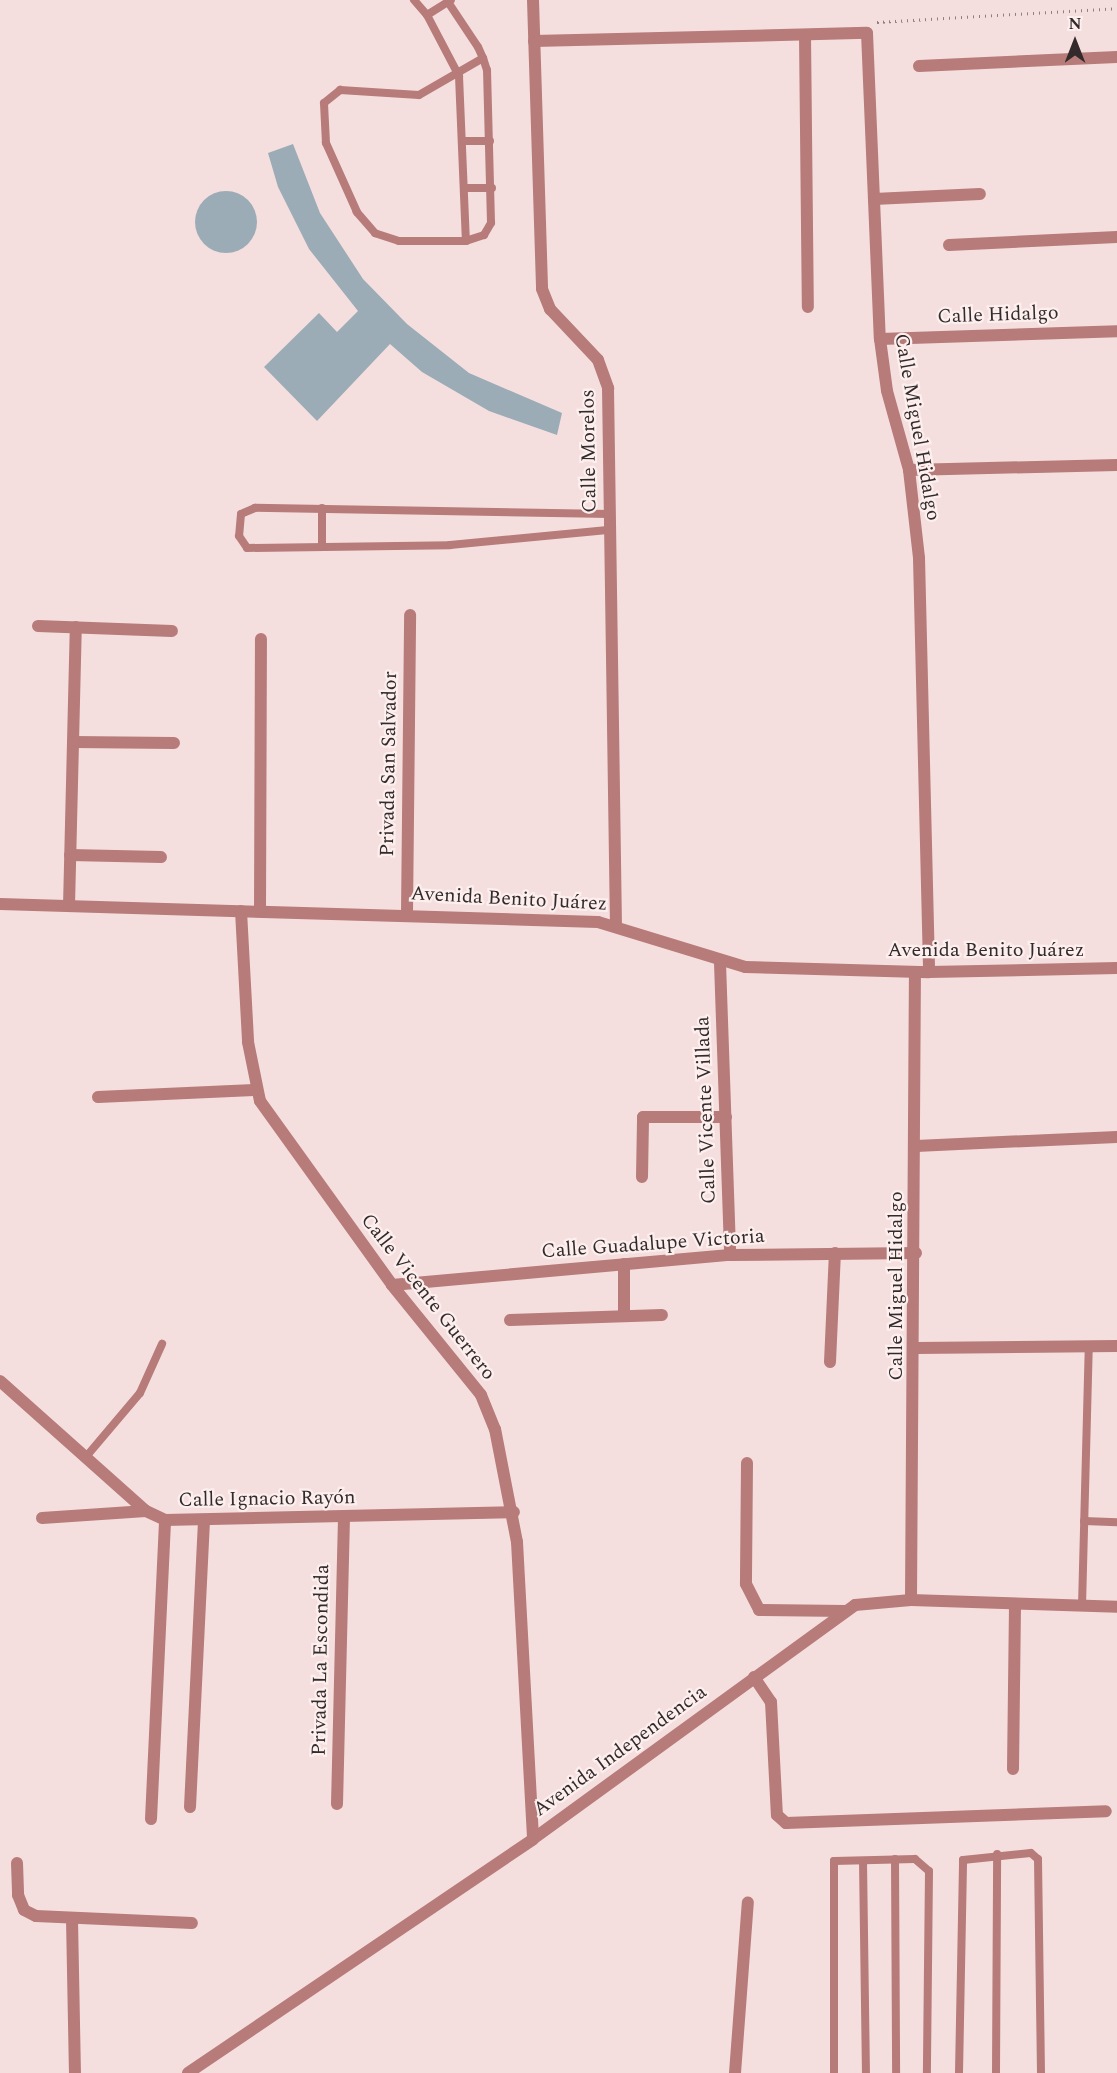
<!DOCTYPE html>
<meta charset="utf-8">
<style>
body{margin:0}
#map{position:relative;width:1117px;height:2073px;overflow:hidden;background:#f5dfde;font-family:Spectral,serif}
div>[style]{position:absolute}
.building>*{inset:0;background:#9bacb6}
.round{border-radius:50%}
.path>*{height:3px;margin-top:-1.5px;transform-origin:0;background:repeating-linear-gradient(90deg,#8f8080 0 1.5px,transparent 0 6px)}
.service>*{height:8px;margin:-4px;padding:0 4px;transform-origin:4px;border-radius:4px;background:#b77b7a}
.minor>*{height:12px;margin:-6px;padding:0 6px;transform-origin:6px;border-radius:6px;background:#b77b7a}
.tertiary>*{height:12px;margin:-6px;padding:0 6px;transform-origin:6px;border-radius:6px;background:#b77b7a}
span{translate:-50% -50%;white-space:nowrap;text-align:center;line-height:1.15;-webkit-text-stroke:4.5px #fcefee;paint-order:stroke}
.street-label{font-size:20px;color:#332b2b}
.north{position:absolute;left:1045px;top:12px;width:60px;height:60px;-webkit-text-stroke:4px #fcefee;paint-order:stroke;rotate:0deg;font-size:16px;font-weight:700;line-height:24px;text-align:center;color:#332b2b}
.north::after{content:'';display:block;margin:auto;width:21px;height:27px;background:#332b2b;clip-path:polygon(50% 0,100% 100%,50% 72%,0 100%)}
</style>
<div id="map">
<div class="building">
<div style="clip-path:polygon(293px 144px,320px 213px,363px 279px,407px 324px,469px 373px,562px 413px,557px 435px,489px 411px,422px 372px,390px 344px,317px 421px,264px 367px,319px 313px,337px 332px,358px 311px,309px 249px,278px 187px,268px 153px)"></div>
<div class="round" style="left:195px;top:191px;width:62px;height:62px"></div>
</div>
<div class="path">
<div style="left:877px;top:22px;width:240px;rotate:-3.3deg"></div>
</div>
<div class="service">
<div style="left:414px;top:0;width:20px;rotate:49deg"></div>
<div style="left:427px;top:15px;width:28px;rotate:-32deg"></div>
<div style="left:448px;top:2px;width:54px;rotate:56.3deg"></div>
<div style="left:478px;top:47px;width:12px;rotate:66deg"></div>
<div style="left:483px;top:58px;width:13px;rotate:72deg"></div>
<div style="left:487px;top:70px;width:153px;rotate:88.5deg"></div>
<div style="left:491px;top:223px;width:14px;rotate:120deg"></div>
<div style="left:484px;top:235px;width:19px;rotate:162deg"></div>
<div style="left:466px;top:241px;width:67px;rotate:180deg"></div>
<div style="left:399px;top:241px;width:25px;rotate:-162deg"></div>
<div style="left:375px;top:233px;width:28px;rotate:-131deg"></div>
<div style="left:357px;top:212px;width:76px;rotate:-114.2deg"></div>
<div style="left:326px;top:143px;width:40px;rotate:-92.9deg"></div>
<div style="left:324px;top:103px;width:21px;rotate:-39deg"></div>
<div style="left:340px;top:90px;width:79px;rotate:3.6deg"></div>
<div style="left:419px;top:95px;width:74px;rotate:-30deg"></div>
<div style="left:427px;top:15px;width:69px;rotate:62.3deg"></div>
<div style="left:459px;top:76px;width:165px;rotate:87.6deg"></div>
<div style="left:462px;top:141px;width:28px"></div>
<div style="left:464px;top:188px;width:28px"></div>
<div style="left:322px;top:508px;width:39px;rotate:90deg"></div>
<div style="left:610px;top:514px;width:355px;rotate:-179deg"></div>
<div style="left:255px;top:508px;width:15px;rotate:157deg"></div>
<div style="left:241px;top:514px;width:22px;rotate:95deg"></div>
<div style="left:239px;top:536px;width:14px;rotate:56deg"></div>
<div style="left:247px;top:548px;width:203px;rotate:-0.8deg"></div>
<div style="left:450px;top:545px;width:161px;rotate:-5.4deg"></div>
<div style="left:85px;top:1458px;width:85px;rotate:-49.8deg"></div>
<div style="left:140px;top:1393px;width:54px;rotate:-65.8deg"></div>
<div style="left:1084px;top:1521px;width:33px;rotate:2deg"></div>
<div style="left:1082px;top:1606px;width:260px;rotate:-88.5deg"></div>
<div style="left:895px;top:1859px;width:214px;rotate:89.7deg"></div>
<div style="left:863px;top:1861px;width:212px;rotate:89.2deg"></div>
<div style="left:834px;top:2073px;width:212px;rotate:-90deg"></div>
<div style="left:834px;top:1861px;width:81px;rotate:-1.4deg"></div>
<div style="left:915px;top:1859px;width:18px;rotate:41deg"></div>
<div style="left:929px;top:1871px;width:202px;rotate:90.6deg"></div>
<div style="left:959px;top:2073px;width:213px;rotate:-88.9deg"></div>
<div style="left:963px;top:1860px;width:68px;rotate:-5.9deg"></div>
<div style="left:1031px;top:1853px;width:9px;rotate:41deg"></div>
<div style="left:1038px;top:1859px;width:214px;rotate:89.2deg"></div>
<div style="left:996px;top:2073px;width:219px;rotate:-89.7deg"></div>
</div>
<div class="minor">
<div style="left:533px;top:0;width:289px;rotate:88.2deg"></div>
<div style="left:542px;top:289px;width:22px;rotate:68deg"></div>
<div style="left:550px;top:309px;width:70px;rotate:46.7deg"></div>
<div style="left:598px;top:360px;width:30px;rotate:70deg"></div>
<div style="left:608px;top:388px;width:537px;rotate:89.15deg"></div>
<div style="left:805px;top:35px;width:272px;rotate:89.4deg"></div>
<div style="left:534px;top:41px;width:333px;rotate:-1.4deg"></div>
<div style="left:867px;top:33px;width:306px;rotate:87.6deg"></div>
<div style="left:880px;top:339px;width:52px;rotate:82.3deg"></div>
<div style="left:887px;top:391px;width:82px;rotate:74.4deg"></div>
<div style="left:909px;top:470px;width:89px;rotate:83.5deg"></div>
<div style="left:919px;top:558px;width:414px;rotate:88.6deg"></div>
<div style="left:919px;top:66px;width:198px;rotate:-2.6deg"></div>
<div style="left:874px;top:199px;width:106px;rotate:-2.7deg"></div>
<div style="left:949px;top:245px;width:168px;rotate:-2.7deg"></div>
<div style="left:880px;top:339px;width:237px;rotate:-1.9deg"></div>
<div style="left:909px;top:470px;width:208px;rotate:-1.4deg"></div>
<div style="left:38px;top:626px;width:134px;rotate:2.1deg"></div>
<div style="left:73px;top:742px;width:101px;rotate:0.6deg"></div>
<div style="left:70px;top:855px;width:91px;rotate:1.3deg"></div>
<div style="left:0;top:904px;width:598px;rotate:1.72deg"></div>
<div style="left:598px;top:922px;width:154px;rotate:17deg"></div>
<div style="left:745px;top:967px;width:184px;rotate:1.6deg"></div>
<div style="left:929px;top:972px;width:188px;rotate:-1.2deg"></div>
<div style="left:69px;top:906px;width:279px;rotate:-88.6deg"></div>
<div style="left:241px;top:911px;width:131px;rotate:86.9deg"></div>
<div style="left:248px;top:1042px;width:60px;rotate:78.5deg"></div>
<div style="left:260px;top:1101px;width:226px;rotate:54.3deg"></div>
<div style="left:392px;top:1285px;width:141px;rotate:51deg"></div>
<div style="left:481px;top:1395px;width:37px;rotate:68deg"></div>
<div style="left:495px;top:1429px;width:115px;rotate:79deg"></div>
<div style="left:517px;top:1542px;width:297px;rotate:86.9deg"></div>
<div style="left:260px;top:911px;width:272px;rotate:-89.8deg"></div>
<div style="left:407px;top:913px;width:298px;rotate:-89.4deg"></div>
<div style="left:720px;top:963px;width:292px;rotate:88deg"></div>
<div style="left:98px;top:1097px;width:156px;rotate:-2.6deg"></div>
<div style="left:916px;top:1146px;width:201px;rotate:-2.6deg"></div>
<div style="left:642px;top:1177px;width:60px;rotate:-89deg"></div>
<div style="left:643px;top:1117px;width:83px"></div>
<div style="left:624px;top:1264px;width:52px;rotate:90deg"></div>
<div style="left:392px;top:1285px;width:339px;rotate:-5.1deg"></div>
<div style="left:730px;top:1255px;width:186px;rotate:-0.6deg"></div>
<div style="left:510px;top:1320px;width:152px;rotate:-1.9deg"></div>
<div style="left:916px;top:1348px;width:201px;rotate:-0.6deg"></div>
<div style="left:830px;top:1362px;width:109px;rotate:-87.4deg"></div>
<div style="left:0;top:1381px;width:195px;rotate:41.7deg"></div>
<div style="left:146px;top:1511px;width:21px;rotate:25deg"></div>
<div style="left:165px;top:1520px;width:349px;rotate:-1.3deg"></div>
<div style="left:747px;top:1463px;width:121px;rotate:90.5deg"></div>
<div style="left:746px;top:1584px;width:29px;rotate:63deg"></div>
<div style="left:759px;top:1610px;width:87px;rotate:0.7deg"></div>
<div style="left:42px;top:1518px;width:104px;rotate:-3.9deg"></div>
<div style="left:911px;top:1600px;width:628px;rotate:-89.64deg"></div>
<div style="left:754px;top:1677px;width:30px;rotate:56deg"></div>
<div style="left:771px;top:1702px;width:113px;rotate:87deg"></div>
<div style="left:777px;top:1815px;width:12px;rotate:42deg"></div>
<div style="left:786px;top:1823px;width:320px;rotate:-2.1deg"></div>
<div style="left:1013px;top:1769px;width:165px;rotate:-89.3deg"></div>
<div style="left:337px;top:1804px;width:286px;rotate:-88.6deg"></div>
<div style="left:190px;top:1807px;width:286px;rotate:-87.2deg"></div>
<div style="left:151px;top:1819px;width:299px;rotate:-87.3deg"></div>
<div style="left:17px;top:1863px;width:32px;rotate:88deg"></div>
<div style="left:18px;top:1895px;width:16px;rotate:68deg"></div>
<div style="left:24px;top:1910px;width:13px;rotate:27deg"></div>
<div style="left:36px;top:1916px;width:156px;rotate:2.6deg"></div>
<div style="left:72px;top:1919px;width:154px;rotate:88.9deg"></div>
<div style="left:735px;top:2073px;width:171px;rotate:-85.7deg"></div>
</div>
<div class="tertiary">
<div style="left:188px;top:2073px;width:417px;rotate:-34.1deg"></div>
<div style="left:533px;top:1839px;width:398px;rotate:-36deg"></div>
<div style="left:855px;top:1605px;width:56px;rotate:-5.1deg"></div>
<div style="left:911px;top:1600px;width:206px;rotate:1.9deg"></div>
</div>
<div class="street-label">
<span style="left:998px;top:315px;rotate:-2deg">Calle Hidalgo</span>
<span style="left:917px;top:427px;rotate:80deg">Calle Miguel Hidalgo</span>
<span style="left:589px;top:451px;rotate:-91deg">Calle Morelos</span>
<span style="left:389px;top:764px;rotate:-89deg">Privada San Salvador</span>
<span style="left:509px;top:899px;rotate:3deg">Avenida Benito Juárez</span>
<span style="left:986px;top:950px">Avenida Benito Juárez</span>
<span style="left:706px;top:1110px;rotate:-92deg">Calle Vicente Villada</span>
<span style="left:653px;top:1244px;rotate:-4deg">Calle Guadalupe Victoria</span>
<span style="left:896px;top:1286px;rotate:-90deg">Calle Miguel Hidalgo</span>
<span style="left:428px;top:1297px;rotate:52deg">Calle Vicente Guerrero</span>
<span style="left:267px;top:1499px;rotate:-1deg">Calle Ignacio Rayón</span>
<span style="left:321px;top:1660px;rotate:-89deg">Privada La Escondida</span>
<span style="left:620px;top:1751px;rotate:-36deg">Avenida Independencia</span>
</div>
<div class="north">N</div>
</div>
